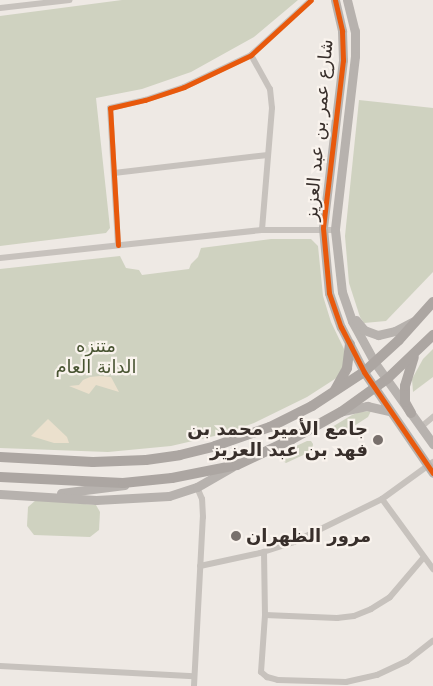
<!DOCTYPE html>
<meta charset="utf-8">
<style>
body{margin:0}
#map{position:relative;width:433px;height:686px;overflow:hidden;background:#eee9e4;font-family:"DejaVu Sans","Noto Sans Arabic",sans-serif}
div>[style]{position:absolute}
.green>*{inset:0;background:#cfd2c0}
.sand>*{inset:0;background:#ebe0cd}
.street>*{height:6px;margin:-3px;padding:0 3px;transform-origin:3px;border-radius:3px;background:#c7c2bd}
.secondary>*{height:9px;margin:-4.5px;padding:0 4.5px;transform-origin:4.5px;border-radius:4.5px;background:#b7b2ae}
.primary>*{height:10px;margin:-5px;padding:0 5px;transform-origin:5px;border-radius:5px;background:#aca6a2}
.cycleway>*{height:5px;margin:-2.5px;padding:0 2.5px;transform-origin:2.5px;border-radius:2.5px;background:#e8590c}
.dots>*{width:14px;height:14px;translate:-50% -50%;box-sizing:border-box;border:2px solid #f9f3ed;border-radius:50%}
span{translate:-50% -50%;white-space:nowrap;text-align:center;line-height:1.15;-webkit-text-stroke:4.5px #f9f3ed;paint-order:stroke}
.street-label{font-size:18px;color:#382f2b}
.park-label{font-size:18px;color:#475331}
.poi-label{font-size:18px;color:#382f2b;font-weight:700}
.right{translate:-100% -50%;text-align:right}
.left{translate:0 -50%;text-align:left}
</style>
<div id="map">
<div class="green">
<div style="clip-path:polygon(122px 0,298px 0,254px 37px,191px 72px,142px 89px,96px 98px,110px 228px,106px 233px,0 246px,0 16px)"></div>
<div style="clip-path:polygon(359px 100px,433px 108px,433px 272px,386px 321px,364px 323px,360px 317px,349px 283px,345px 236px)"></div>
<div style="clip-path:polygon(271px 239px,311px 239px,318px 246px,323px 296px,331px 322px,344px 349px,344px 363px,338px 377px,307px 397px,254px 423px,223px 434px,171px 446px,108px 452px,0 448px,0 269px,120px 256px,126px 268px,139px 270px,142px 275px,189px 269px,191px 264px,198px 257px,201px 248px)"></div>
<div style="clip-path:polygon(433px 349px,433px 377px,413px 392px,412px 379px,423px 359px)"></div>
<div style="clip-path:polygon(371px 411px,368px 417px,334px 439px,329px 433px,332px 427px,352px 415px,359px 412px)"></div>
<div style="clip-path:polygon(307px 441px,311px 441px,313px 444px,312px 451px,286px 463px,280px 459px,281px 453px)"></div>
<div style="clip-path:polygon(36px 500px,96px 505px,100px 512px,99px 530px,90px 537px,34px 535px,27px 526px,28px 507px)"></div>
</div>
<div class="sand">
<div style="clip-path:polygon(100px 376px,111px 377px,119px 392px,96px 385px,89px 394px,69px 386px,79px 385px,83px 380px,90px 377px)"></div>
<div style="clip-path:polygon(48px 419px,67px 437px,69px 443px,54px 443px,31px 436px)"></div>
</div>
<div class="street">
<div style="left:0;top:8px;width:70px;rotate:-6.5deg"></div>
<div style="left:251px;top:55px;width:39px;rotate:61deg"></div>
<div style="left:270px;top:89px;width:19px;rotate:84deg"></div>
<div style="left:272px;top:108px;width:122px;rotate:94.7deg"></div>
<div style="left:114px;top:173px;width:155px;rotate:-6.7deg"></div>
<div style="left:118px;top:245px;width:137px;rotate:-93.3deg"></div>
<div style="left:110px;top:108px;width:36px;rotate:-13deg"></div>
<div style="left:145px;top:100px;width:41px;rotate:-18.4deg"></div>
<div style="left:184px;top:87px;width:74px;rotate:-25.5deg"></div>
<div style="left:251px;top:55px;width:81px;rotate:-42.5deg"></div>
<div style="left:0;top:258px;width:263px;rotate:-6.1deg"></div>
<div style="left:262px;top:230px;width:73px"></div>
<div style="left:421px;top:427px;width:16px;rotate:-40deg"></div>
<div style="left:382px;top:499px;width:87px;rotate:53.9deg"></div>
<div style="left:264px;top:552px;width:63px;rotate:89.1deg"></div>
<div style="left:265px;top:615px;width:57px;rotate:94deg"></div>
<div style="left:261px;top:672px;width:8px;rotate:40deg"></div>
<div style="left:267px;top:677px;width:11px;rotate:15deg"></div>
<div style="left:278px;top:680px;width:68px;rotate:1.7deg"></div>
<div style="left:346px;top:682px;width:32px;rotate:-13deg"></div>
<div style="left:377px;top:675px;width:33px;rotate:-25deg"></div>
<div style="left:407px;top:661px;width:33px;rotate:-38deg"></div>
<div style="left:200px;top:566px;width:61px;rotate:-12.2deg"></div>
<div style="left:260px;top:553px;width:36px;rotate:-18deg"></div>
<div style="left:294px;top:542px;width:98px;rotate:-26deg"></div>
<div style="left:382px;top:499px;width:63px;rotate:-36deg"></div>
<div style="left:265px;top:615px;width:72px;rotate:2.4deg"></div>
<div style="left:337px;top:618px;width:17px;rotate:-7deg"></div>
<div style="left:354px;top:616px;width:18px;rotate:-22deg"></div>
<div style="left:371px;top:609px;width:22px;rotate:-32deg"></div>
<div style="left:390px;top:597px;width:52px;rotate:-49.6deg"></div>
<div style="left:0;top:666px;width:194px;rotate:3deg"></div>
<div style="left:194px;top:686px;width:169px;rotate:-87deg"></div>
<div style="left:203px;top:517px;width:18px;rotate:-93deg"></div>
<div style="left:202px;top:499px;width:13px;rotate:-113deg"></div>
</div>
<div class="secondary">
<div style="left:335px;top:0;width:32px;rotate:77deg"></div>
<div style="left:342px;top:31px;width:29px;rotate:88deg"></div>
<div style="left:343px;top:60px;width:169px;rotate:96.8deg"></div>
<div style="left:323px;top:228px;width:65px;rotate:84.7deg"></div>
<div style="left:329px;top:293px;width:36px;rotate:71deg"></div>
<div style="left:341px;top:327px;width:51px;rotate:62.9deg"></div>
<div style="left:364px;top:372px;width:122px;rotate:55.7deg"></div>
<div style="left:347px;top:0;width:32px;rotate:76deg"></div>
<div style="left:355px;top:31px;width:25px;rotate:90deg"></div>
<div style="left:355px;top:56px;width:175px;rotate:96.6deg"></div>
<div style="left:335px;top:230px;width:62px;rotate:83.6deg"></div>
<div style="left:342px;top:292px;width:31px;rotate:71deg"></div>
<div style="left:352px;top:321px;width:48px;rotate:61.3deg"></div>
<div style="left:375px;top:363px;width:100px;rotate:54.4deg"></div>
<div style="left:356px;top:320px;width:13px;rotate:51deg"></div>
<div style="left:364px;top:330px;width:15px;rotate:20deg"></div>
<div style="left:378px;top:335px;width:17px;rotate:-13deg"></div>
<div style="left:395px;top:331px;width:21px;rotate:-28deg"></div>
<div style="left:343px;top:411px;width:25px;rotate:-12deg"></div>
<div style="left:367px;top:406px;width:23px;rotate:13deg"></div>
<div style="left:61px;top:493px;width:64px;rotate:-7.1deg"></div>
<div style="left:0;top:494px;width:96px;rotate:3.6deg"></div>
<div style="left:96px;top:500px;width:73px;rotate:-3.1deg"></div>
<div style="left:169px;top:496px;width:29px;rotate:-18deg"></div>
<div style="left:197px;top:487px;width:40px;rotate:-29.7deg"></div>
</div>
<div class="primary">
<div style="left:335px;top:390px;width:25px;rotate:-61deg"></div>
<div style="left:347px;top:368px;width:24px;rotate:-83deg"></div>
<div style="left:411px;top:413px;width:13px;rotate:-119deg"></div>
<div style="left:405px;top:402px;width:16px;rotate:-90deg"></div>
<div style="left:405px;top:386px;width:30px;rotate:-73deg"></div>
<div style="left:0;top:457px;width:93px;rotate:3.1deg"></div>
<div style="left:93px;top:462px;width:53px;rotate:-2.2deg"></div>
<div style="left:146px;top:460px;width:34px;rotate:-8deg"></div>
<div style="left:180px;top:455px;width:36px;rotate:-14deg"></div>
<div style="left:215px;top:446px;width:58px;rotate:-19.1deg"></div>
<div style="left:270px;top:427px;width:47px;rotate:-26.6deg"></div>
<div style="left:312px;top:406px;width:62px;rotate:-33.2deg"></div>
<div style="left:364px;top:372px;width:47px;rotate:-42.4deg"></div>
<div style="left:399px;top:340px;width:51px;rotate:-48.2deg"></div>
<div style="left:0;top:477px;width:123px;rotate:2.8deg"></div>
<div style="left:123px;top:483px;width:49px;rotate:-5.8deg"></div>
<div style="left:172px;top:478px;width:66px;rotate:-11.3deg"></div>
<div style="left:237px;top:465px;width:61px;rotate:-25.3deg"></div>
<div style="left:292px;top:439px;width:56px;rotate:-28.9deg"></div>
<div style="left:341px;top:412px;width:57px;rotate:-35.7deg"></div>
<div style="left:387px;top:379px;width:64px;rotate:-43.7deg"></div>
</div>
<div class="cycleway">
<div style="left:335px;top:0;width:32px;rotate:77deg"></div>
<div style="left:342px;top:31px;width:29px;rotate:88deg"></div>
<div style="left:343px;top:60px;width:169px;rotate:96.8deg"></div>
<div style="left:323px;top:228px;width:65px;rotate:84.7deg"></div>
<div style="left:329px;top:293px;width:36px;rotate:71deg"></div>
<div style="left:341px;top:327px;width:51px;rotate:62.9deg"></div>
<div style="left:364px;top:372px;width:122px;rotate:55.7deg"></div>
<div style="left:118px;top:245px;width:137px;rotate:-93.3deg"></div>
<div style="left:110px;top:108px;width:36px;rotate:-13deg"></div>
<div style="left:145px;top:100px;width:41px;rotate:-18.4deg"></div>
<div style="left:184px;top:87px;width:74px;rotate:-25.5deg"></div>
<div style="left:251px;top:55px;width:81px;rotate:-42.5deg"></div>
</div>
<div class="dots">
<div style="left:378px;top:440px;background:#78706c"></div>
<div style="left:236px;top:536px;background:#78706c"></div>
</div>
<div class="street-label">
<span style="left:319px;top:130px;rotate:-85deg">شارع عمر بن عبد العزيز</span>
</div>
<div class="park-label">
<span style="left:96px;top:357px">متنزه<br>الدانة العام</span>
</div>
<div class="poi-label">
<span class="right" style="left:368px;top:440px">جامع الأمير محمد بن<br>فهد بن عبد العزيز</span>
<span class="left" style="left:246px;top:536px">مرور الظهران</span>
</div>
</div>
